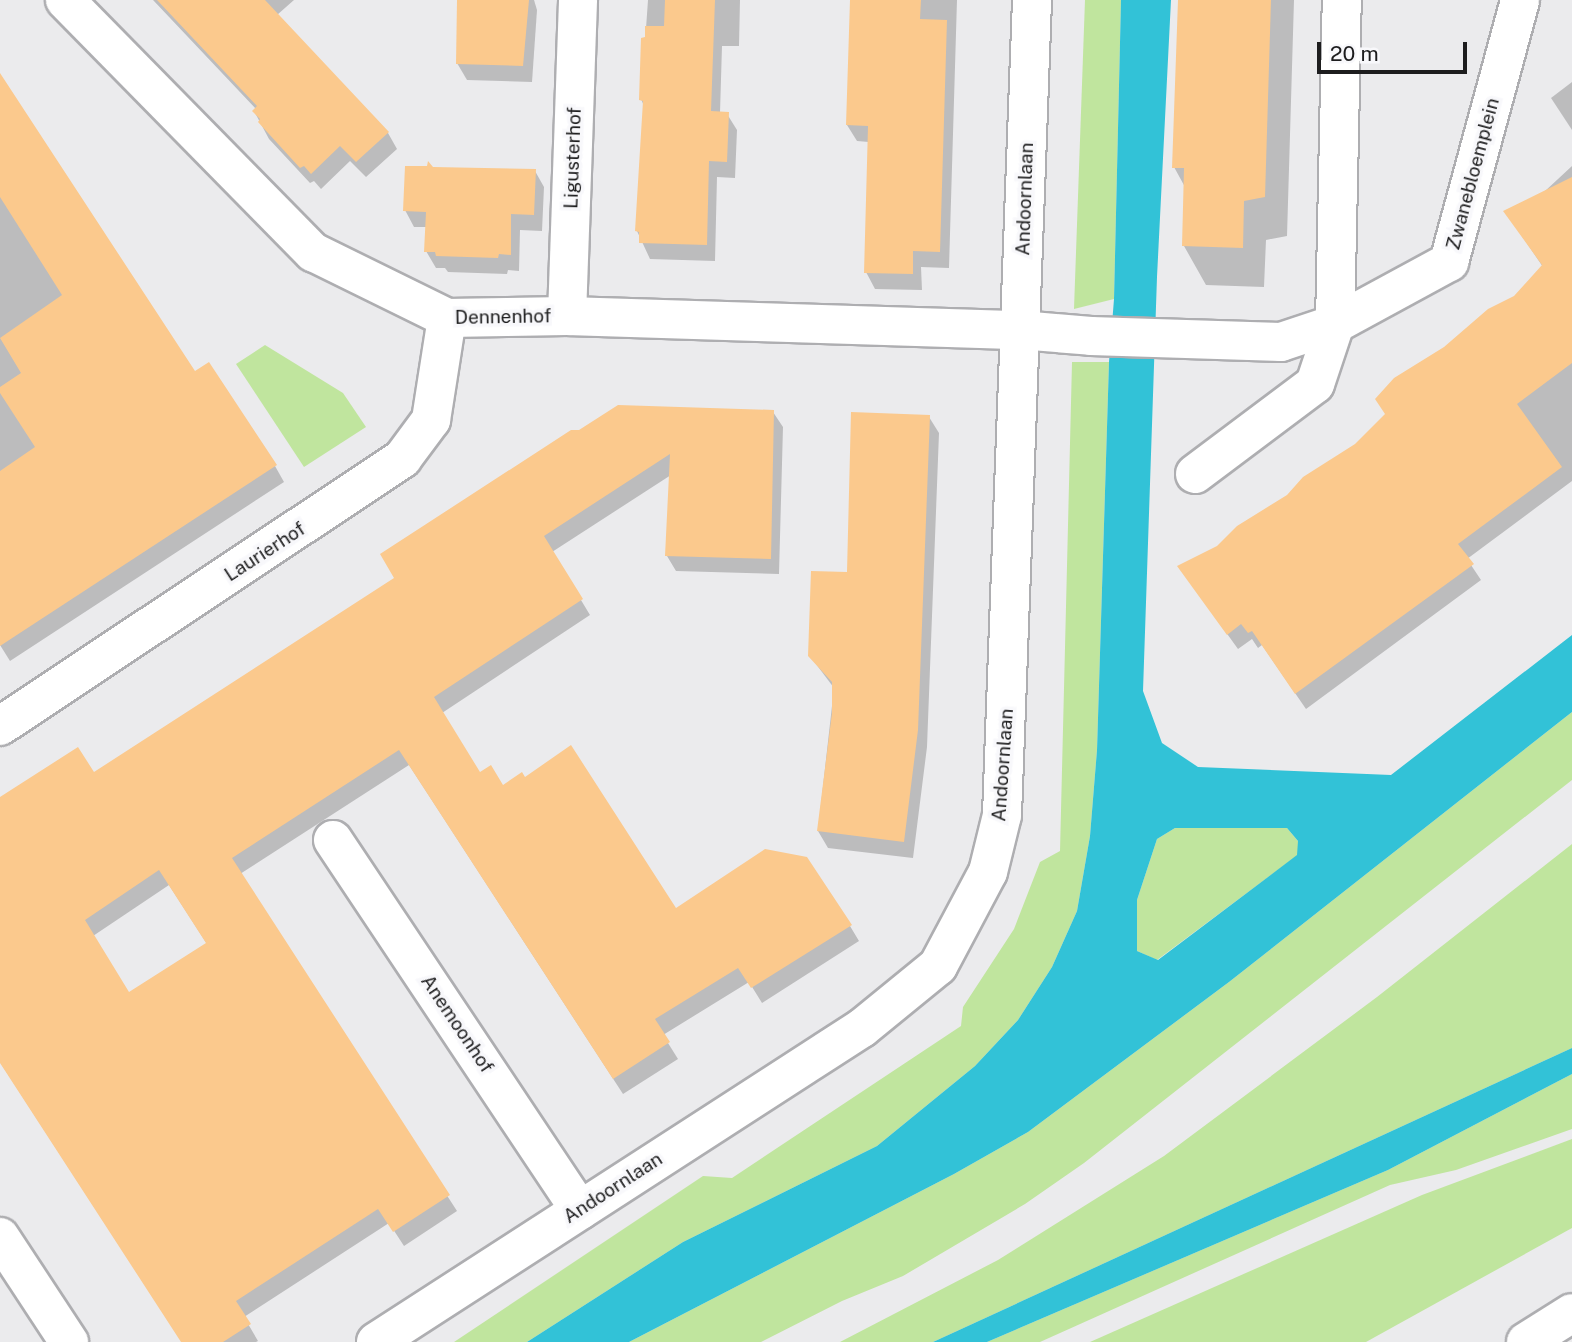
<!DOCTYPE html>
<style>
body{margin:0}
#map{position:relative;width:1572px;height:1342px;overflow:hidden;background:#ebebed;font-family:"Public Sans",sans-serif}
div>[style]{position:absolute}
.green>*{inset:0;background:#c0e59e}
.water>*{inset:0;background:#32c2d7}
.shadow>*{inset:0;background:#0003}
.building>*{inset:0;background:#fbc98d}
.roads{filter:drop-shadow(2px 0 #aeaeb1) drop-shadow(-2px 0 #aeaeb1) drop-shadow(0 2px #aeaeb1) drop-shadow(0 -2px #aeaeb1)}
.street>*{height:38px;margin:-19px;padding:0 19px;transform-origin:19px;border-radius:19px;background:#fff}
.highway>*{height:38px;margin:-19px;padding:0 19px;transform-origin:19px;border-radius:19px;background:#fff}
span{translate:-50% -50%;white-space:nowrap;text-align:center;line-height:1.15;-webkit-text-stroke:7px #f8f8fb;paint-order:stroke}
.street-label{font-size:19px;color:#1d1d1e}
.scale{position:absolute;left:1317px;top:42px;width:150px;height:32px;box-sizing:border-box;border:4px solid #1d1d1e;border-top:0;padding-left:9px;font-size:21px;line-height:24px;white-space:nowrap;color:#1d1d1e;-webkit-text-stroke:5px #f8f8fb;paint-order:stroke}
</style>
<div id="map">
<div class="green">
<div style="clip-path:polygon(1085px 0,1121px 0,1114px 299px,1074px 309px)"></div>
<div style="clip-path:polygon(265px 345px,343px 393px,366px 427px,304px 467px,236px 364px)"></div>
<div style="clip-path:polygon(1072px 362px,1109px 362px,1097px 750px,1090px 836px,1077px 911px,1052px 967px,1018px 1020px,975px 1066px,877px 1146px,683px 1242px,527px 1342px,454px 1342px,703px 1176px,732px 1178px,961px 1026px,963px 1007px,1014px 929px,1040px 862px,1060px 851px)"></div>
<div style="clip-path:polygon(1572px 712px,1572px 780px,1084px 1163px,1025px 1204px,903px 1276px,842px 1301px,761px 1342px,629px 1342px,954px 1174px,1028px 1132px,1229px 982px)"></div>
<div style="clip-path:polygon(1175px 828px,1287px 828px,1298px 841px,1298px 855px,1157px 960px,1137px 951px,1137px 900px,1157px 839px)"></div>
<div style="clip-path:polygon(1572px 844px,1572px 1048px,933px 1342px,840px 1342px,998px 1260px,1164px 1156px,1377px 997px)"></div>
<div style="clip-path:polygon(1572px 1074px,1572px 1129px,1456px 1170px,1390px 1185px,1040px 1342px,987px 1342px,1388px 1170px)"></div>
<div style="clip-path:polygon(1572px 1139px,1572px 1228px,1366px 1342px,1090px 1342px,1422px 1195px)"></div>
</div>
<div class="water">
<div style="clip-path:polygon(evenodd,1121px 0,1171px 0,1157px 277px,1143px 691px,1162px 743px,1198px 767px,1391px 775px,1572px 635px,1572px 712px,1229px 982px,1028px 1132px,954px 1174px,629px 1342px,527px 1342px,683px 1242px,877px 1146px,975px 1066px,1018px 1020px,1052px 967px,1077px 911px,1090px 836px,1097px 750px,1109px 362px,1114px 299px,1121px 0,1175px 828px,1287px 828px,1298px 841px,1297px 855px,1158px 960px,1137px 951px,1137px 900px,1157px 839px,1175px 828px)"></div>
<div style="clip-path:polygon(1572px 1048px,1572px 1074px,1388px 1170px,987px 1342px,933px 1342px)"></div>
</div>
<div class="shadow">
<div style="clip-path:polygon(153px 0,294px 0,277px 15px,388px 133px,397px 149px,366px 177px,350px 161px,321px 189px,314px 181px,310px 183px,269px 139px,254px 111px,256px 109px)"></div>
<div style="clip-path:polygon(459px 0,534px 0,537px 10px,532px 82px,467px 80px,457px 63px)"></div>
<div style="clip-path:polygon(648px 0,740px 0,739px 46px,722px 46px,720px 113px,727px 114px,737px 130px,735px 178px,717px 177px,715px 261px,650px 259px,637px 231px,644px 106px,641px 99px)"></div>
<div style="clip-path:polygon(851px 0,957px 0,949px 268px,921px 267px,922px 290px,875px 289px,866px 272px,869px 142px,857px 141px,847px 125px)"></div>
<div style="clip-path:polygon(1180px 0,1294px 0,1287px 236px,1266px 240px,1264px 287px,1206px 285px,1184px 246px,1185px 187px,1174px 167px)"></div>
<div style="clip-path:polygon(0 75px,194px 374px,275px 466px,284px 482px,10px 661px,0 645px)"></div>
<div style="clip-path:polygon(1572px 82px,1572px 130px,1551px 98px)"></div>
<div style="clip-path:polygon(1572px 166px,1572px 481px,1467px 559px,1481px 580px,1306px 709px,1262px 645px,1258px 648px,1252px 639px,1238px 649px,1179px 567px,1218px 547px,1357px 446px,1445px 348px,1515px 298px,1543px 267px,1505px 211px,1544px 192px)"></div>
<div style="clip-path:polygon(432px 168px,535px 171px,544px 187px,542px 231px,520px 230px,519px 271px,508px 270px,507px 274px,448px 272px,445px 268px,436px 268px,426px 251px,427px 227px,414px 227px,405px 210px)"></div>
<div style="clip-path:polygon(evenodd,773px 412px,783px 427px,779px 574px,676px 571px,667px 556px,671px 475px,552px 552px,590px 615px,442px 713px,480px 774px,676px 910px,850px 926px,859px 941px,762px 1003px,749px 982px,663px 1035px,678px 1059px,623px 1094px,409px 765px,240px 874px,457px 1211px,404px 1246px,389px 1223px,244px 1317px,258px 1341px,256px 1342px,182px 1342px,0 1062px,0 800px,94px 774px,396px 579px,382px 555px,773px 412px,169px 885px,207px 944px,129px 994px,93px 936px,169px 885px)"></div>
<div style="clip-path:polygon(929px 417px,939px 433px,927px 747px,913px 858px,828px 848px,818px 831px,834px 688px,810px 656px)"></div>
</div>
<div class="building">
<div style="clip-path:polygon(157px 0,265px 0,389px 132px,356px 162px,340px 146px,311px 174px,304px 166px,300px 168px,258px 122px,260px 119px,252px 111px,257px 106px)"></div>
<div style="clip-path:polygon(457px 0,529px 0,523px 66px,456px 64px)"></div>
<div style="clip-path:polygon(665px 0,715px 0,711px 111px,729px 112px,727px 162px,709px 161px,707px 245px,639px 243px,639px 232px,635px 231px,643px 101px,639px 100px,641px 38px,645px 37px,645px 26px,664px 26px)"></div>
<div style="clip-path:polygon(850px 0,921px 0,920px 19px,947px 20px,940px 252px,913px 251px,913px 274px,864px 273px,868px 126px,846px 125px)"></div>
<div style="clip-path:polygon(1178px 0,1271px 0,1265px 197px,1244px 201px,1243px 248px,1182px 246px,1184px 168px,1172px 168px)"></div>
<div style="clip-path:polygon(0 73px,195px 371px,209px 362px,277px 465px,0 646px,0 471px,35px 447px,0 393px,0 387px,21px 373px,0 338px,62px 295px,0 197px)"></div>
<div style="clip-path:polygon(428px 161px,433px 167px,536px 169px,534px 215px,511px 214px,511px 255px,499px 254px,498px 258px,436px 256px,435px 252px,424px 252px,426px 212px,403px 211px,405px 166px,427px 166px)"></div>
<div style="clip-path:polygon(1572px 177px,1572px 363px,1517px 404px,1562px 467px,1458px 544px,1474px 564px,1295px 694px,1252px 631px,1248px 633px,1241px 624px,1227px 635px,1177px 566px,1217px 546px,1237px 526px,1287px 495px,1303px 477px,1355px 444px,1385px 414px,1375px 399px,1394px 378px,1444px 347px,1488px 309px,1514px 296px,1542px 265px,1503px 211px)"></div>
<div style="clip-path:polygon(evenodd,618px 405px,774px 410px,771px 559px,665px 556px,670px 454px,544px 536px,583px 599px,434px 697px,480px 772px,491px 765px,503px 785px,522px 772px,525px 777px,571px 745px,676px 908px,765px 849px,807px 857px,852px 925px,751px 988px,738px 968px,655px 1019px,670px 1042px,613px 1079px,399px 750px,232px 858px,450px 1195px,393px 1232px,378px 1209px,236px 1301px,251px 1324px,223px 1342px,181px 1342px,0 1063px,0 797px,78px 747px,94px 772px,394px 578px,380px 554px,571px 430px,579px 430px,618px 405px,159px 870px,206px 943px,129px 992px,85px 920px,159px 870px)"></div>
<div style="clip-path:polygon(851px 412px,930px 415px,918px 730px,904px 842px,817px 831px,832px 713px,832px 682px,808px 656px,811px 571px,847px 572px)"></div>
</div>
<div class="roads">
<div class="street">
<div style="left:65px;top:0;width:354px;rotate:45.5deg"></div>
<div style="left:313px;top:252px;width:149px;rotate:26.2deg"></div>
<div style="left:447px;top:318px;width:120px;rotate:-1deg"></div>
<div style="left:567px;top:316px;width:453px;rotate:1.8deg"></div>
<div style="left:1020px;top:330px;width:71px;rotate:4.8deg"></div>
<div style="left:1091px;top:336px;width:190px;rotate:1.8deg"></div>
<div style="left:1281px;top:342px;width:57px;rotate:-18.4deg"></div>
<div style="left:1335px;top:324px;width:130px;rotate:-28.5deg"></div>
<div style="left:1449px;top:262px;width:271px;rotate:-74.8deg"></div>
<div style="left:567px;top:316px;width:316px;rotate:-88deg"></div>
<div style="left:1195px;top:474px;width:150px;rotate:-36.9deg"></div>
<div style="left:1315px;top:384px;width:63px;rotate:-71.6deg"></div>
<div style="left:1335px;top:324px;width:324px;rotate:-88.8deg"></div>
<div style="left:0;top:726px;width:483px;rotate:-33.6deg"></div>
<div style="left:402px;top:459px;width:49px;rotate:-53.4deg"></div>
<div style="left:431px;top:420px;width:103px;rotate:-81.1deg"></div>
<div style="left:333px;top:840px;width:445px;rotate:56.3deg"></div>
<div style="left:0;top:1237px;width:126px;rotate:56.7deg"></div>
<div style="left:376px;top:1342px;width:579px;rotate:-32.87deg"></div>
<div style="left:862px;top:1028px;width:98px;rotate:-39.2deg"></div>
<div style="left:938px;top:966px;width:106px;rotate:-62deg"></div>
<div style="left:988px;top:872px;width:59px;rotate:-76.2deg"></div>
<div style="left:1002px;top:815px;width:816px;rotate:-87.89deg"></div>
</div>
<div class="highway">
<div style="left:1526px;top:1342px;width:54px;rotate:-32.2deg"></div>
</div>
</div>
<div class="street-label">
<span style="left:573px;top:158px;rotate:-88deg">Ligusterhof</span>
<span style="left:1473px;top:174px;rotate:-75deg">Zwanebloemplein</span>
<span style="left:1025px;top:199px;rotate:-88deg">Andoornlaan</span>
<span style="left:503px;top:317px;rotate:-1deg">Dennenhof</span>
<span style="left:265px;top:552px;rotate:-33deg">Laurierhof</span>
<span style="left:1003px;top:765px;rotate:-86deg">Andoornlaan</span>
<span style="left:457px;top:1024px;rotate:56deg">Anemoonhof</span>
<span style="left:613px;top:1188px;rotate:-33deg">Andoornlaan</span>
</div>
<div class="scale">20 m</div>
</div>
